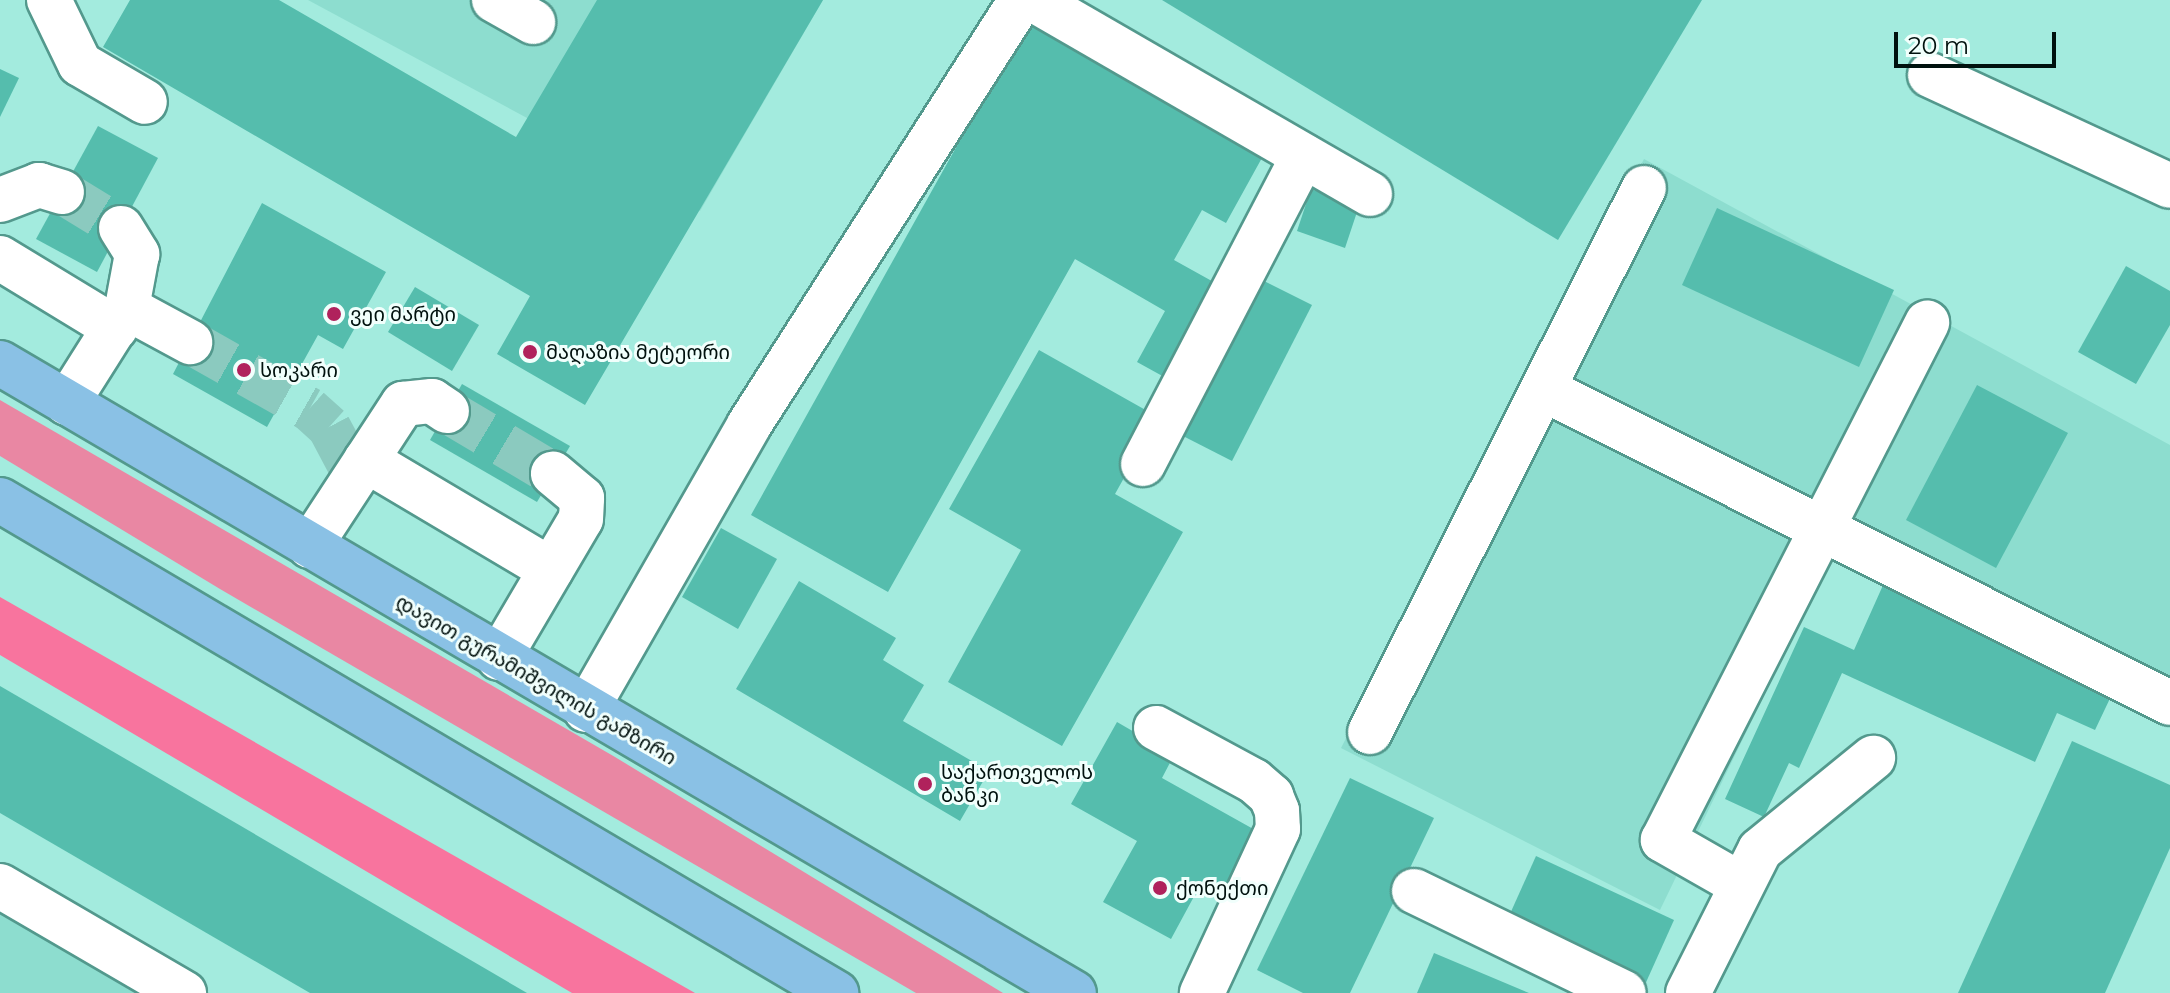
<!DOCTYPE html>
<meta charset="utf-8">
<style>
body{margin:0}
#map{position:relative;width:2170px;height:993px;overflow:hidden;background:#a3ebde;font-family:Montserrat,"Noto Sans Georgian",sans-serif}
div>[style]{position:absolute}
.built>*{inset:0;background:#8dddcf}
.green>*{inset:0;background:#e987a3}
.forest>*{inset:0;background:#f8749e}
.building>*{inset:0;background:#55bdad}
.minor-tunnel>*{height:44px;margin-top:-22px;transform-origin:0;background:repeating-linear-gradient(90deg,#8bcabf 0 44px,transparent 0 66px)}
.roads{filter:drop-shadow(2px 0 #53998d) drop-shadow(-2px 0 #53998d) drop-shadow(0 2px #53998d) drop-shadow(0 -2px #53998d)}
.minor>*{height:44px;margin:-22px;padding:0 22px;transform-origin:22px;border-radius:22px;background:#fff}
.major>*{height:44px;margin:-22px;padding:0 22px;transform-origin:22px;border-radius:22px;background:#8ac1e5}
.dots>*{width:22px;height:22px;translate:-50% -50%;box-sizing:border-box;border:4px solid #f1fffc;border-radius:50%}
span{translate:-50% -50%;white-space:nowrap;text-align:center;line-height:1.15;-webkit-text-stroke:6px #f1fffc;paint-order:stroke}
.poi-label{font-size:20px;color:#00110e}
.left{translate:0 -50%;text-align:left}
.street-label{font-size:20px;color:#00110e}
.scale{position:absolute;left:1894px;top:32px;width:162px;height:36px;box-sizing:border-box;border:4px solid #00110e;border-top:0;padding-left:10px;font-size:24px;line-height:28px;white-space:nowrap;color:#00110e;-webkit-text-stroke:6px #f1fffc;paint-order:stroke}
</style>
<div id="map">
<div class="built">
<div style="clip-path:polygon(308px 0,823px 0,700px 211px)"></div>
<div style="clip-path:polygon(1644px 159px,2170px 445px,2170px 684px,1849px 520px,1660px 910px,1341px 748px)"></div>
<div style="clip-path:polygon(0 910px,135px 993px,0 993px)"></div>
</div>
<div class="green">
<div style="clip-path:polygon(0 400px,615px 757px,1003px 993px,916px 993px,220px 589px,0 456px)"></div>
</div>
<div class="forest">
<div style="clip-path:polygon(0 597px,695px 993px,572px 993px,0 655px)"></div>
</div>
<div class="building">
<div style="clip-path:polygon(130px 0,279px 0,516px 137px,597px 0,823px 0,585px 405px,497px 354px,530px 296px,103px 47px)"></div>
<div style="clip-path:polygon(1162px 0,1702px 0,1558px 240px)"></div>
<div style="clip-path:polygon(1026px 22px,1263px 156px,1226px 223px,1202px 210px,1174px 260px,1219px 285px,1166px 378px,1137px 362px,1165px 311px,1075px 259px,888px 592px,751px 515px)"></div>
<div style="clip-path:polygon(0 69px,19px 78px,0 117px)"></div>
<div style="clip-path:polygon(98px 126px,158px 158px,97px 272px,36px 239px)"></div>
<div style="clip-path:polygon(1311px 189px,1359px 206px,1345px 248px,1297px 231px)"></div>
<div style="clip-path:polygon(262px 203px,386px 272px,343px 349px,318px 335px,267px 427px,173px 374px)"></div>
<div style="clip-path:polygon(1717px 208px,1894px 290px,1859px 367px,1682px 285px)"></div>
<div style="clip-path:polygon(2126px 266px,2170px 291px,2170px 325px,2136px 384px,2078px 352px)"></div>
<div style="clip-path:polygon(1262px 280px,1312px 305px,1232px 461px,1183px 436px)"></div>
<div style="clip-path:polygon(415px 287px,479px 325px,452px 371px,388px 332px)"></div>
<div style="clip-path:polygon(1039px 350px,1158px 417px,1115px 494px,1183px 532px,1062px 746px,948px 682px,1021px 550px,949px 509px)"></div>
<div style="clip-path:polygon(462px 384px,570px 446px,537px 502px,430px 440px)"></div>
<div style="clip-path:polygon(1977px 385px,2068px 433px,1996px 568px,1906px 520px)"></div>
<div style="clip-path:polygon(721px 528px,777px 559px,738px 629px,682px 597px)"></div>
<div style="clip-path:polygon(799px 581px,896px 638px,883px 660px,924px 685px,903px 721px,989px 771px,960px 821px,736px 689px)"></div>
<div style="clip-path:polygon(1884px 583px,2114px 690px,2095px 730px,2057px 713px,2035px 762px,1842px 673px,1799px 768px,1789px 763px,1764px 817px,1725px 799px,1804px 627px,1854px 650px)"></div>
<div style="clip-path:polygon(0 686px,186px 794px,527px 993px,310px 993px,0 813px)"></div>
<div style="clip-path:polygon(1117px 722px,1174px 755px,1162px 778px,1264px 835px,1231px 894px,1204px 878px,1171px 939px,1103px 902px,1137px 841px,1071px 804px)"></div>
<div style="clip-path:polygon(2072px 741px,2170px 785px,2170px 848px,2105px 993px,1958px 993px)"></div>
<div style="clip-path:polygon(1350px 778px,1434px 818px,1350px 993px,1303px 993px,1257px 970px)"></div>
<div style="clip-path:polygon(1536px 856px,1674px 920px,1643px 989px,1505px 925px)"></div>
<div style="clip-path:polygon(1434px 953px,1529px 993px,1417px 993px)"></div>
</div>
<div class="minor-tunnel">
<div style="left:62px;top:192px;width:69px;rotate:31.4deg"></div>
<div style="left:190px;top:342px;width:137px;rotate:29.4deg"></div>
<div style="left:309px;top:409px;width:27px;rotate:42deg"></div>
<div style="left:329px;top:427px;width:55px;rotate:62deg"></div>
<div style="left:447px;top:411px;width:123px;rotate:30.7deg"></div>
</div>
<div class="roads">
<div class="minor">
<div style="left:49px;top:0;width:71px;rotate:64.2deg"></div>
<div style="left:80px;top:64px;width:75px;rotate:30.3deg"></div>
<div style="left:494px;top:0;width:45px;rotate:29.4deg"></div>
<div style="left:1034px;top:0;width:388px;rotate:30deg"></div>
<div style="left:1930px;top:75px;width:264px;rotate:24.8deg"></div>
<div style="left:0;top:200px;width:42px;rotate:-21deg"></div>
<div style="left:39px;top:185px;width:24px;rotate:17deg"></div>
<div style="left:121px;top:228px;width:31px;rotate:58deg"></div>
<div style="left:137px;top:254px;width:55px;rotate:100.5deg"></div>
<div style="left:0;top:258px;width:135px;rotate:31.3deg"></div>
<div style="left:1543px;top:389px;width:701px;rotate:26.6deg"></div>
<div style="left:67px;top:403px;width:112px;rotate:-57.7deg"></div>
<div style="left:127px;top:308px;width:72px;rotate:28.4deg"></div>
<div style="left:366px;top:460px;width:215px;rotate:30.7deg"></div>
<div style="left:1143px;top:464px;width:347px;rotate:-62.5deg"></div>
<div style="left:310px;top:546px;width:170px;rotate:-56.8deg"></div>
<div style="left:403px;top:404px;width:29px;rotate:-6deg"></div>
<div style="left:432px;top:401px;width:18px;rotate:34deg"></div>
<div style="left:499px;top:658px;width:161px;rotate:-59.5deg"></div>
<div style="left:581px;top:519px;width:21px;rotate:-87deg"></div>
<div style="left:582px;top:498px;width:38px;rotate:-140deg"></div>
<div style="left:586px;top:710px;width:328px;rotate:-60.2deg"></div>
<div style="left:749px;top:425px;width:505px;rotate:-57.38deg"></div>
<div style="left:1156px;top:728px;width:111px;rotate:28.4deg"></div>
<div style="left:1254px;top:781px;width:23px;rotate:41deg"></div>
<div style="left:1271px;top:796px;width:16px;rotate:68deg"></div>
<div style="left:1277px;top:811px;width:18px;rotate:87deg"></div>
<div style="left:1278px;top:829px;width:181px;rotate:114.9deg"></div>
<div style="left:1370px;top:732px;width:609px;rotate:-63.27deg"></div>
<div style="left:1740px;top:884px;width:89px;rotate:-150.3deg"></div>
<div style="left:1663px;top:840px;width:581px;rotate:-62.95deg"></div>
<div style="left:0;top:886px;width:213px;rotate:30.2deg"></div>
<div style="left:1414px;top:891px;width:233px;rotate:25.9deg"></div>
<div style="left:1688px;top:993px;width:160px;rotate:-63.3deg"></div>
<div style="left:1760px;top:850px;width:146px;rotate:-39.2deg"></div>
</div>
<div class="major">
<div style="left:0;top:363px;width:1245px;rotate:30.4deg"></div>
<div style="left:0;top:500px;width:971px;rotate:30.53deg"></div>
</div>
</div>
<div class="dots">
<div style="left:334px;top:314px;background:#b0225c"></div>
<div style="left:530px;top:352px;background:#b0225c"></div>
<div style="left:244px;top:370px;background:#b0225c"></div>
<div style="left:925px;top:784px;background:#b0225c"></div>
<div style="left:1160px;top:888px;background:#b0225c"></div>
</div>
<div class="poi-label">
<span class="left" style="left:350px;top:314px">ვეი მარტი</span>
<span class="left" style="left:546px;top:352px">მაღაზია მეტეორი</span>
<span class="left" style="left:260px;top:370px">სოკარი</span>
<span class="left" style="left:941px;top:784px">საქართველოს<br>ბანკი</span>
<span class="left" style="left:1176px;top:888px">ქონექთი</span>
</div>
<div class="street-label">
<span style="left:536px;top:680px;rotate:30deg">დავით გურამიშვილის გამზირი</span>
</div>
<div class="scale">20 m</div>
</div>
